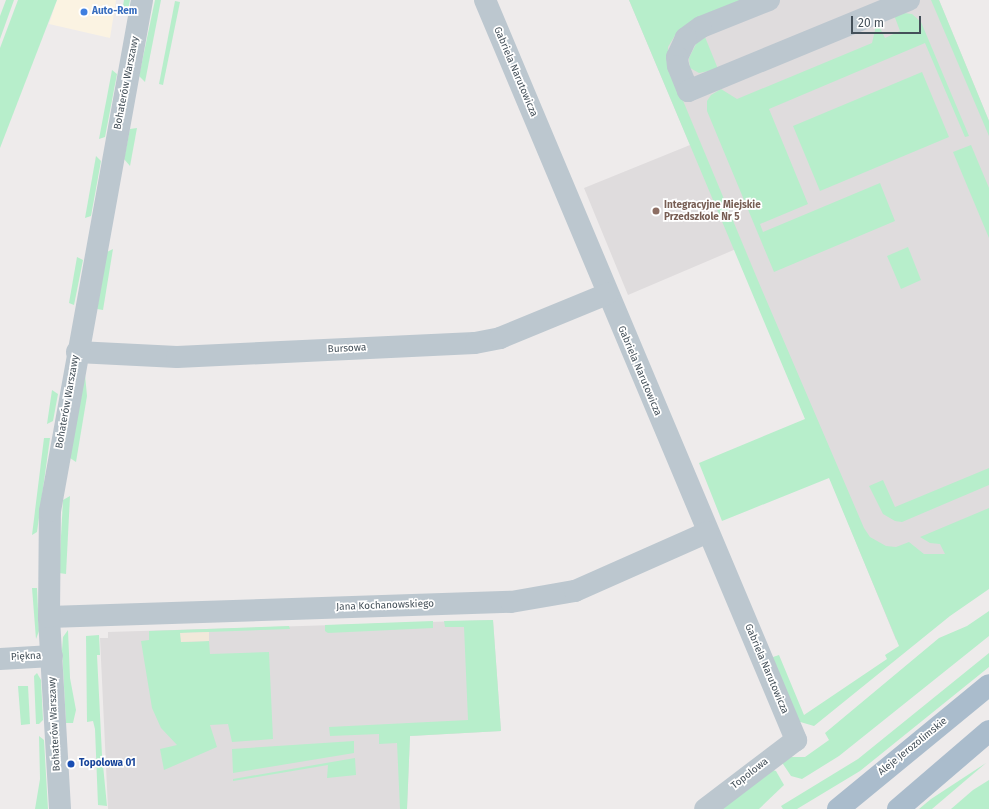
<!DOCTYPE html>
<meta charset="utf-8">
<style>
body{margin:0}
#map{position:relative;width:989px;height:809px;overflow:hidden;background:#eeebeb;font-family:"Fira Sans",sans-serif}
div>[style]{position:absolute}
.commercial>*{inset:0;background:#fbf3e2}
.education>*{inset:0;background:#dfdcdd}
.green>*{inset:0;background:#b7eecb}
.sand>*{inset:0;background:#f1e9da}
.minor>*{height:22px;margin:-11px;padding:0 11px;transform-origin:11px;border-radius:11px;background:#bcc7cf}
.major>*{height:22px;margin:-11px;padding:0 11px;transform-origin:11px;border-radius:11px;background:#aabccc}
.dots>*{width:11px;height:11px;translate:-50% -50%;box-sizing:border-box;border:2px solid #fff;border-radius:50%}
span{translate:-50% -50%;white-space:nowrap;text-align:center;line-height:1.15;-webkit-text-stroke:3.5px #fff;paint-order:stroke}
.shop-label{font-size:10px;color:#366cbe;font-weight:700}
.left{translate:0 -50%;text-align:left}
.street-label{font-size:10px;color:#445059}
.education-label{font-size:10px;color:#785e54;font-weight:700}
.transit-label{font-size:10px;color:#164399;font-weight:700}
.scale{position:absolute;left:851px;top:16px;width:70px;height:18px;box-sizing:border-box;border:2px solid #445059;border-top:0;padding-left:5px;font-size:12px;line-height:14px;white-space:nowrap;color:#445059;-webkit-text-stroke:3px #fff;paint-order:stroke}
</style>
<div id="map">
<div class="commercial">
<div style="clip-path:polygon(57px 0,116px 0,110px 38px,49px 24px)"></div>
</div>
<div class="education">
<div style="clip-path:polygon(629px 0,939px 0,989px 121px,989px 580px,896px 640px,736px 249px,628px 295px,584px 188px,690px 145px)"></div>
<div style="clip-path:polygon(493px 620px,501px 731px,410px 736px,407px 809px,108px 809px,100px 638px,108px 638px,108px 632px)"></div>
</div>
<div class="green">
<div style="clip-path:polygon(6px 0,14px 0,0 39px,0 16px)"></div>
<div style="clip-path:polygon(18px 0,57px 0,0 148px,0 48px)"></div>
<div style="clip-path:polygon(124px 0,130px 0,127px 16px,122px 12px)"></div>
<div style="clip-path:polygon(155px 0,161px 0,145px 82px,139px 76px)"></div>
<div style="clip-path:polygon(629px 0,746px 0,677px 32px,668px 47px,669px 67px,759px 283px,864px 528px,870px 537px,886px 546px,896px 547px,909px 542px,924px 554px,945px 554px,940px 544px,930px 543px,920px 537px,989px 508px,989px 589px,950px 616px,814px 726px,797px 721px,770px 658px,779px 655px,804px 715px,887px 659px,885px 655px,899px 646px,829px 478px,722px 521px,699px 463px,805px 419px)"></div>
<div style="clip-path:polygon(931px 0,939px 0,989px 121px,989px 136px)"></div>
<div style="clip-path:polygon(175px 1px,180px 2px,163px 85px,159px 84px)"></div>
<div style="clip-path:polygon(904px 13px,912px 14px,921px 22px,969px 136px,965px 137px,925px 43px,769px 109px,808px 204px,760px 224px,763px 232px,880px 183px,895px 221px,774px 272px,707px 111px,707px 101px,711px 95px,721px 89px,737px 99px,872px 43px,877px 22px,885px 38px,900px 31px,894px 15px)"></div>
<div style="clip-path:polygon(705px 37px,718px 69px,699px 73px,690px 68px,689px 58px,696px 44px)"></div>
<div style="clip-path:polygon(112px 70px,117px 74px,105px 137px,99px 139px)"></div>
<div style="clip-path:polygon(922px 72px,949px 137px,820px 191px,793px 126px)"></div>
<div style="clip-path:polygon(137px 128px,130px 166px,124px 159px,130px 129px)"></div>
<div style="clip-path:polygon(971px 145px,989px 188px,989px 238px,953px 152px)"></div>
<div style="clip-path:polygon(96px 156px,101px 161px,91px 216px,85px 218px)"></div>
<div style="clip-path:polygon(908px 247px,921px 280px,901px 289px,887px 256px)"></div>
<div style="clip-path:polygon(113px 249px,103px 310px,97px 309px,107px 252px)"></div>
<div style="clip-path:polygon(77px 257px,83px 260px,74px 305px,69px 303px)"></div>
<div style="clip-path:polygon(85px 375px,87px 396px,76px 462px,70px 458px)"></div>
<div style="clip-path:polygon(52px 390px,58px 394px,53px 421px,47px 424px)"></div>
<div style="clip-path:polygon(44px 438px,50px 438px,37px 532px,32px 535px)"></div>
<div style="clip-path:polygon(989px 468px,989px 485px,902px 522px,895px 521px,883px 514px,869px 486px,883px 480px,895px 507px)"></div>
<div style="clip-path:polygon(70px 496px,66px 574px,59px 573px,63px 500px)"></div>
<div style="clip-path:polygon(32px 588px,37px 588px,39px 631px,36px 639px)"></div>
<div style="clip-path:polygon(989px 611px,989px 636px,839px 756px,802px 779px,791px 776px,781px 761px,789px 757px,805px 757px,829px 740px,825px 733px,939px 638px,967px 626px)"></div>
<div style="clip-path:polygon(493px 620px,501px 731px,410px 736px,407px 809px,400px 809px,397px 743px,379px 744px,379px 734px,330px 736px,329px 727px,468px 720px,464px 627px,445px 627px,444px 621px)"></div>
<div style="clip-path:polygon(433px 621px,433px 628px,328px 633px,325px 631px,325px 625px)"></div>
<div style="clip-path:polygon(289px 626px,290px 629px,181px 633px,181px 642px,209px 641px,210px 654px,269px 652px,273px 739px,232px 742px,228px 724px,210px 725px,217px 747px,164px 770px,160px 749px,177px 745px,161px 728px,152px 708px,141px 641px,149px 640px,149px 631px)"></div>
<div style="clip-path:polygon(68px 630px,70px 678px,76px 710px,73px 723px,66px 723px,62px 650px,63px 637px)"></div>
<div style="clip-path:polygon(99px 635px,100px 655px,97px 655px,102px 755px,107px 806px,98px 805px,95px 729px,93px 721px,87px 722px,86px 636px)"></div>
<div style="clip-path:polygon(989px 653px,989px 667px,860px 771px,797px 809px,783px 809px,781px 806px,858px 759px)"></div>
<div style="clip-path:polygon(37px 673px,41px 680px,43px 720px,39px 724px,36px 724px,34px 676px)"></div>
<div style="clip-path:polygon(18px 686px,28px 686px,30px 724px,21px 725px)"></div>
<div style="clip-path:polygon(39px 736px,44px 740px,48px 809px,35px 809px,40px 779px)"></div>
<div style="clip-path:polygon(354px 741px,354px 753px,233px 773px,232px 749px)"></div>
<div style="clip-path:polygon(355px 758px,356px 775px,327px 778px,328px 765px,233px 781px,233px 779px)"></div>
<div style="clip-path:polygon(986px 763px,932px 809px,919px 809px,931px 799px)"></div>
<div style="clip-path:polygon(770px 769px,776px 771px,784px 785px,759px 809px,720px 809px)"></div>
<div style="clip-path:polygon(989px 780px,989px 809px,951px 809px,973px 790px)"></div>
</div>
<div class="sand">
<div style="clip-path:polygon(209px 632px,209px 641px,181px 642px,180px 633px)"></div>
</div>
<div class="minor">
<div style="left:485px;top:0;width:803px;rotate:67.2deg"></div>
<div style="left:796px;top:740px;width:114px;rotate:142.8deg"></div>
<div style="left:769px;top:0;width:73px;rotate:158.3deg"></div>
<div style="left:701px;top:27px;width:19px;rotate:144deg"></div>
<div style="left:686px;top:38px;width:21px;rotate:115deg"></div>
<div style="left:677px;top:57px;width:9px;rotate:84deg"></div>
<div style="left:678px;top:66px;width:27px;rotate:68deg"></div>
<div style="left:688px;top:91px;width:239px;rotate:-22.4deg"></div>
<div style="left:77px;top:352px;width:100px;rotate:2.9deg"></div>
<div style="left:177px;top:357px;width:298px;rotate:-2.7deg"></div>
<div style="left:475px;top:343px;width:25px;rotate:-11deg"></div>
<div style="left:500px;top:338px;width:116px;rotate:-22.4deg"></div>
<div style="left:49px;top:617px;width:462px;rotate:-1.9deg"></div>
<div style="left:511px;top:602px;width:65px;rotate:-9.8deg"></div>
<div style="left:575px;top:591px;width:145px;rotate:-23.9deg"></div>
<div style="left:0;top:659px;width:52px;rotate:-3.3deg"></div>
<div style="left:60px;top:809px;width:192px;rotate:-93.3deg"></div>
<div style="left:49px;top:617px;width:106px;rotate:-89.5deg"></div>
<div style="left:50px;top:511px;width:519px;rotate:-79.79deg"></div>
</div>
<div class="major">
<div style="left:838px;top:809px;width:195px;rotate:-39.4deg"></div>
<div style="left:898px;top:809px;width:120px;rotate:-40.6deg"></div>
</div>
<div class="dots">
<div style="left:84px;top:12px;background:#3f7fe0"></div>
<div style="left:656px;top:211px;background:#8d6e63"></div>
<div style="left:71px;top:764px;background:#1a4fb4"></div>
</div>
<div class="shop-label">
<span class="left" style="left:92px;top:12px">Auto-Rem</span>
</div>
<div class="street-label">
<span style="left:515px;top:72px;rotate:67deg">Gabriela Narutowicza</span>
<span style="left:127px;top:83px;rotate:-79deg">Bohaterów Warszawy</span>
<span style="left:347px;top:349px;rotate:-3deg">Bursowa</span>
<span style="left:639px;top:371px;rotate:67deg">Gabriela Narutowicza</span>
<span style="left:68px;top:402px;rotate:-80deg">Bohaterów Warszawy</span>
<span style="left:385px;top:606px;rotate:-2deg">Jana Kochanowskiego</span>
<span style="left:26px;top:657px;rotate:-3deg">Piękna</span>
<span style="left:766px;top:669px;rotate:67deg">Gabriela Narutowicza</span>
<span style="left:55px;top:724px;rotate:-93deg">Bohaterów Warszawy</span>
<span style="left:913px;top:747px;rotate:-39deg">Aleje Jerozolimskie</span>
<span style="left:750px;top:774px;rotate:-38deg">Topolowa</span>
</div>
<div class="education-label">
<span class="left" style="left:664px;top:211px">Integracyjne Miejskie<br>Przedszkole Nr 5</span>
</div>
<div class="transit-label">
<span class="left" style="left:79px;top:764px">Topolowa 01</span>
</div>
<div class="scale">20 m</div>
</div>
